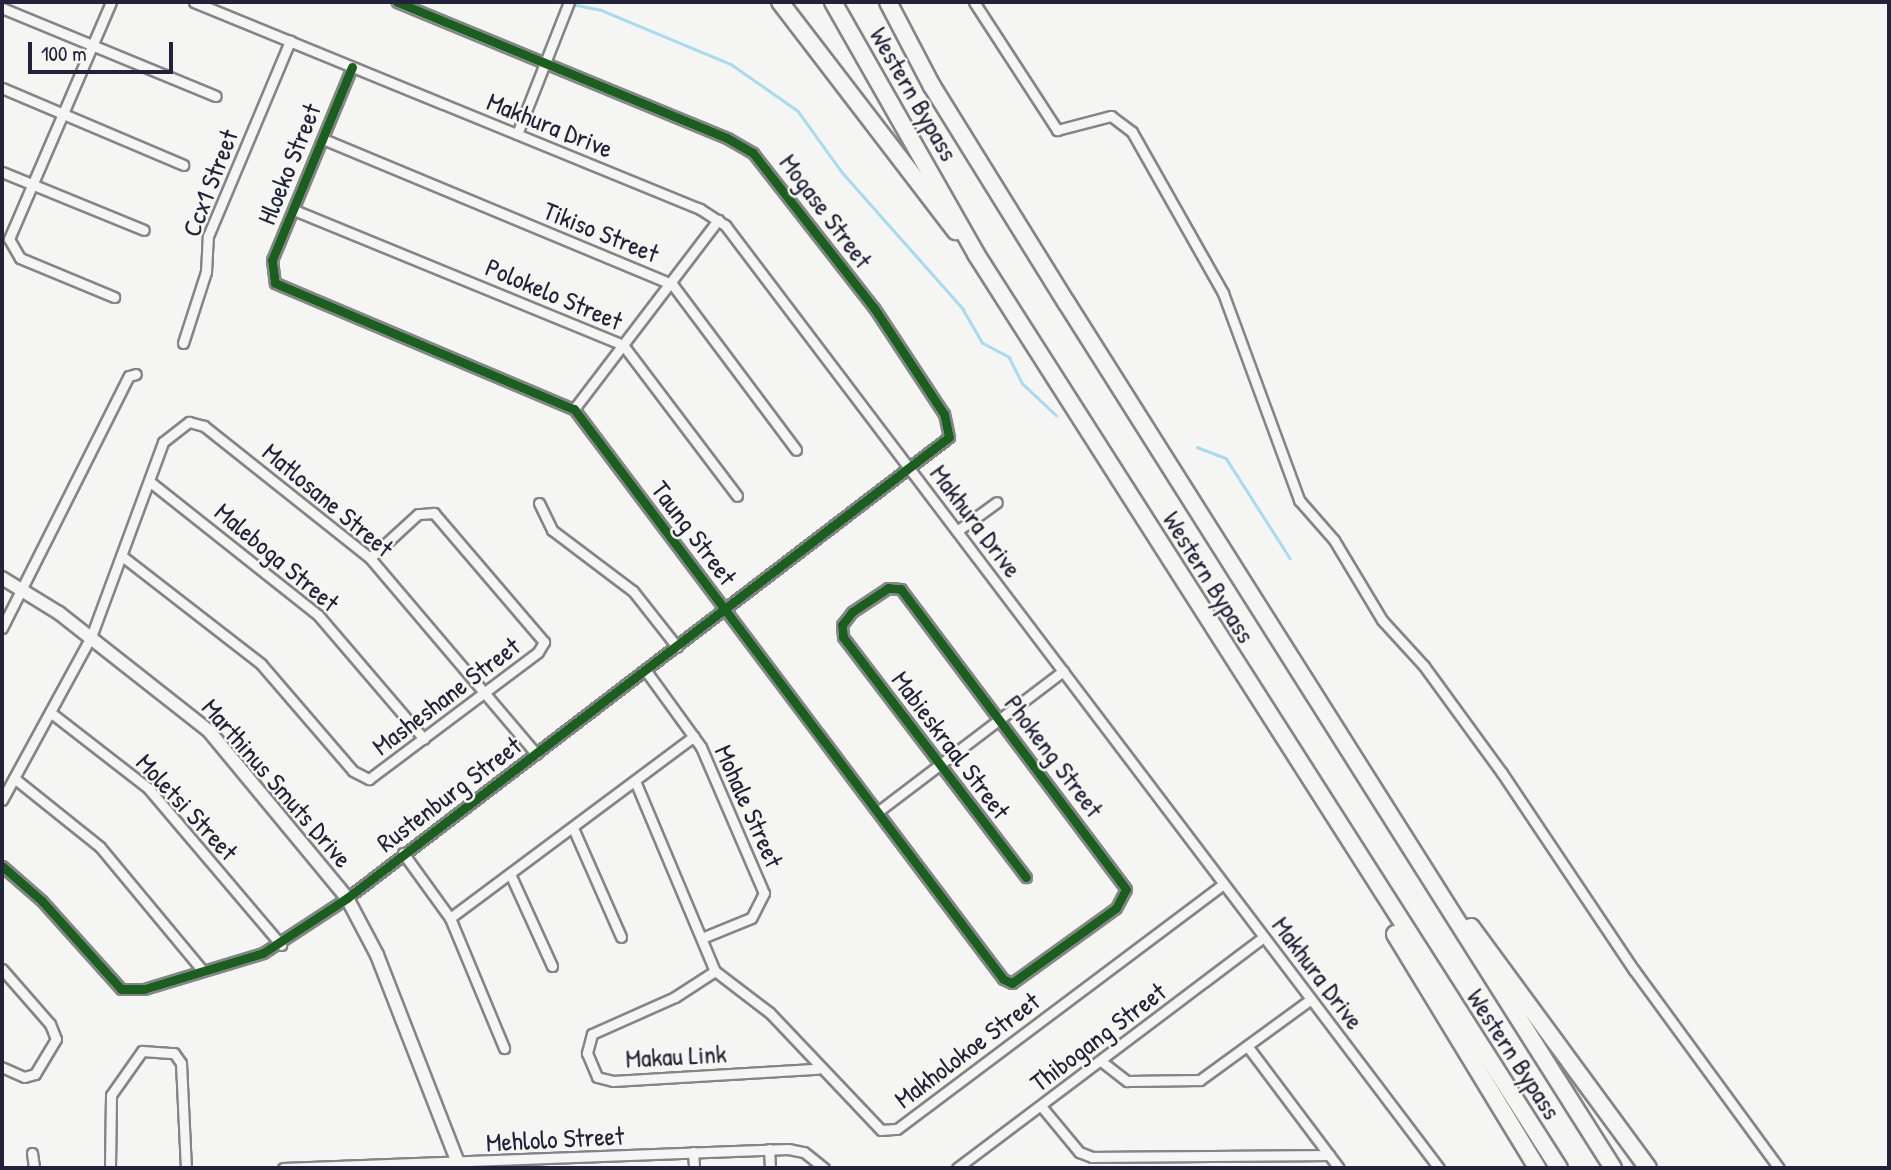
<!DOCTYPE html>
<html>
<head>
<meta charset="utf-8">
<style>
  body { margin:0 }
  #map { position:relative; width:1891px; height:1170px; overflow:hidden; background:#f5f5f3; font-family:"Patrick Hand",sans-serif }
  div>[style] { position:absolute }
  .stream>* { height:2.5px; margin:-1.25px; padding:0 1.25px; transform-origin:1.25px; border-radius:1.25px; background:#a9daed }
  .roads { filter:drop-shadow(2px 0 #858589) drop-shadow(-2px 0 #858589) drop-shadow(0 2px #858589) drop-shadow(0 -2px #858589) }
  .street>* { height:9px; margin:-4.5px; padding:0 4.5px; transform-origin:4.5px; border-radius:4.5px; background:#f5f5f3 }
  .secondary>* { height:12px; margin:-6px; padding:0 6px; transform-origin:6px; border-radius:6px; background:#f5f5f3 }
  .highway>* { height:16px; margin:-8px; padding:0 8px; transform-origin:8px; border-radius:8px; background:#f5f5f3 }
  .cycleway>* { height:9px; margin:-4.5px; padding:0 4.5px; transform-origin:4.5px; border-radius:4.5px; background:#1b5e20 }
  span { translate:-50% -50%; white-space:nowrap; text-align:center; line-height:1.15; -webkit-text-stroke:5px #f6f6f2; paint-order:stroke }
  .street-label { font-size:26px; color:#22223b }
  .frame { position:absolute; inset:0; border:4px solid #22223b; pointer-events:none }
  .scale { position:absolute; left:28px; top:42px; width:145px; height:32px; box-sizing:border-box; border:4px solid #22223b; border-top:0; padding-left:9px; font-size:21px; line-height:24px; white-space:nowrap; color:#22223b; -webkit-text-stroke:5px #f6f6f2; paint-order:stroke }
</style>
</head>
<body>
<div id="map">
  <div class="stream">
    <div style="left:571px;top:4px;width:31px;rotate:11deg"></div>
    <div style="left:601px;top:10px;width:141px;rotate:22.6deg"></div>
    <div style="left:731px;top:64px;width:82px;rotate:35deg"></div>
    <div style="left:798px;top:111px;width:75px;rotate:54.2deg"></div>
    <div style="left:842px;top:172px;width:183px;rotate:48.5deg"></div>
    <div style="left:963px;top:309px;width:39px;rotate:60deg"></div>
    <div style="left:983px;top:343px;width:30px;rotate:28deg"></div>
    <div style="left:1009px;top:357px;width:29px;rotate:63deg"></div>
    <div style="left:1022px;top:383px;width:47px;rotate:43.3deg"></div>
    <div style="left:1197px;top:447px;width:31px;rotate:21deg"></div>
    <div style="left:1226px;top:458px;width:119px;rotate:57.4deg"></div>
  </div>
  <div class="roads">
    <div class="street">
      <div style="left:111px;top:2px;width:258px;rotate:113.3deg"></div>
      <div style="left:9px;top:239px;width:22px;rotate:60deg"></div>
      <div style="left:20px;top:258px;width:102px;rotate:22.5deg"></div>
      <div style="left:194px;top:2px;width:547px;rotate:22.25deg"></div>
      <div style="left:700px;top:209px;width:30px;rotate:33deg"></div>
      <div style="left:725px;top:225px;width:1183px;rotate:52.87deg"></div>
      <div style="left:974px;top:2px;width:153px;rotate:57deg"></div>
      <div style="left:1057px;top:130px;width:56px;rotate:-14.5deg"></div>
      <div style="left:1111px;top:116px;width:26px;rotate:37deg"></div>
      <div style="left:1132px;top:132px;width:185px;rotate:60.5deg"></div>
      <div style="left:1223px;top:293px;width:221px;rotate:69.8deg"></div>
      <div style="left:1299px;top:500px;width:53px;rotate:48.8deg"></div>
      <div style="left:1334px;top:540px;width:93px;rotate:59deg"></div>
      <div style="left:1382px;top:620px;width:62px;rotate:47.6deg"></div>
      <div style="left:1424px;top:666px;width:132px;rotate:53.9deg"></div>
      <div style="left:1502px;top:773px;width:237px;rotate:56.2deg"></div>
      <div style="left:1634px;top:970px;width:245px;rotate:53.8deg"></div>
      <div style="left:2px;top:8px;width:231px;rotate:22.4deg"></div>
      <div style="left:352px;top:67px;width:209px;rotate:112.5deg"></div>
      <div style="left:272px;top:260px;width:23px;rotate:83deg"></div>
      <div style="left:275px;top:283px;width:324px;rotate:22.9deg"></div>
      <div style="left:574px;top:409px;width:713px;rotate:53.03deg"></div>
      <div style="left:1003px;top:979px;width:10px;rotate:24deg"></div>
      <div style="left:1012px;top:983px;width:128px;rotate:-35.8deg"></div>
      <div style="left:1116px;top:908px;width:21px;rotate:-62deg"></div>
      <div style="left:1126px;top:889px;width:375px;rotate:-126.9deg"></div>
      <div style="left:901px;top:589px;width:13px;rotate:-176deg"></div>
      <div style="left:888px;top:588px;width:43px;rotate:146.3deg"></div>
      <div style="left:852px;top:612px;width:16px;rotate:128deg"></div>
      <div style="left:842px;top:625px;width:12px;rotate:85deg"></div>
      <div style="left:843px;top:637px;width:302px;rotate:52.7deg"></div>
      <div style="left:2px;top:88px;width:197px;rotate:23deg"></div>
      <div style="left:517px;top:134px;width:142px;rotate:-68.5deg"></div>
      <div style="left:323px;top:139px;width:378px;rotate:22.6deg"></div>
      <div style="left:672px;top:284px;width:207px;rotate:53.2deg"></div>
      <div style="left:2px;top:172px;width:153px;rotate:22.2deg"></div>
      <div style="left:294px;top:210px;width:356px;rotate:22.3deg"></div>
      <div style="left:623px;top:345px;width:189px;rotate:52.9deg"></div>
      <div style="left:183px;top:343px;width:75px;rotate:-72.1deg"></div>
      <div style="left:206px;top:272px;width:36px;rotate:-87deg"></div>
      <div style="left:208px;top:236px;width:212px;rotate:-67.2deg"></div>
      <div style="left:574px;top:409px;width:238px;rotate:-52.7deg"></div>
      <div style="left:149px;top:481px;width:216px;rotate:38.4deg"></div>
      <div style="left:318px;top:615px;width:163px;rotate:49.5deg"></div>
      <div style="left:539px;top:503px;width:30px;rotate:64deg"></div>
      <div style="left:552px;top:530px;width:101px;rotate:37deg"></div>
      <div style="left:633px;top:591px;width:71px;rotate:51.8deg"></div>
      <div style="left:957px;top:531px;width:49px;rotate:-35.9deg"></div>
      <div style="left:122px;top:556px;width:176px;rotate:37.8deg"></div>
      <div style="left:261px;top:664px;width:141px;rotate:49.3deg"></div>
      <div style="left:353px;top:771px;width:18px;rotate:27deg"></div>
      <div style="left:369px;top:779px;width:211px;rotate:-36.9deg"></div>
      <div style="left:538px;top:652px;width:12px;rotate:-59deg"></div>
      <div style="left:544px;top:642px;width:170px;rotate:-130.5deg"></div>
      <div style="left:434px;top:513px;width:16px;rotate:176deg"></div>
      <div style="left:418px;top:514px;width:65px;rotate:137.5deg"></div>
      <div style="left:2px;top:628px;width:282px;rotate:-63.3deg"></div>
      <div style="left:129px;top:376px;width:7px;rotate:-16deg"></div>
      <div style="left:646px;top:671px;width:94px;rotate:54.1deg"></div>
      <div style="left:701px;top:747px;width:159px;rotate:66.7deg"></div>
      <div style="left:764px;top:893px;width:28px;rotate:117deg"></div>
      <div style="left:751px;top:918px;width:53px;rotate:157.8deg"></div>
      <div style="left:50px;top:712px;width:124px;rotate:37.8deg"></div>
      <div style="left:148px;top:788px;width:206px;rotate:49.7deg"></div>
      <div style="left:14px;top:778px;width:110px;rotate:38.7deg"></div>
      <div style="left:100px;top:847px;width:161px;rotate:50.3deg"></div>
      <div style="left:635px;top:781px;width:206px;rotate:67.2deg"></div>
      <div style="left:715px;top:971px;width:69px;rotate:37.4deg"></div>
      <div style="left:770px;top:1013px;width:161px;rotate:46.5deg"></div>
      <div style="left:881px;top:1130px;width:16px;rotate:-4deg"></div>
      <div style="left:897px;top:1129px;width:408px;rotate:-36.9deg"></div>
      <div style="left:2px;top:800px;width:186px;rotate:-61.4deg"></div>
      <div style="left:91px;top:637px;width:208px;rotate:-69.7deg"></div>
      <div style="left:163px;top:442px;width:33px;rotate:-38deg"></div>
      <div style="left:189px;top:422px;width:16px;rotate:15deg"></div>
      <div style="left:204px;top:426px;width:212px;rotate:38.5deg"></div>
      <div style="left:370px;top:558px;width:257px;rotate:49.7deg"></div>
      <div style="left:880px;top:810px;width:230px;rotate:-37.2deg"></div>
      <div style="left:573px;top:828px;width:119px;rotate:66.2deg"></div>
      <div style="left:403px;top:853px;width:80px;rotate:54.1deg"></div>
      <div style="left:450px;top:918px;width:141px;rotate:67.4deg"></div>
      <div style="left:2px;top:866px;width:53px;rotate:41.2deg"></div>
      <div style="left:42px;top:901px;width:118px;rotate:48.1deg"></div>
      <div style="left:121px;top:989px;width:23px"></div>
      <div style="left:144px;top:989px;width:124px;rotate:-16.8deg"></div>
      <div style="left:263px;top:953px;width:100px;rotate:-33.2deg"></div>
      <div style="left:347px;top:898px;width:758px;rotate:-37.44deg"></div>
      <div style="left:949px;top:437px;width:24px;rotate:-102deg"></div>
      <div style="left:944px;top:414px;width:127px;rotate:-123.4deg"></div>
      <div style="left:874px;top:308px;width:197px;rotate:-128deg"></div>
      <div style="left:753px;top:153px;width:30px;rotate:-150deg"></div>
      <div style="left:727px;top:138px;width:357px;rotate:-157.6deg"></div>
      <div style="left:511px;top:876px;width:99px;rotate:65.5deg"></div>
      <div style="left:450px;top:918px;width:304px;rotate:-36.7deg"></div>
      <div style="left:2px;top:969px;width:73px;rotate:48.9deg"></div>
      <div style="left:50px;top:1024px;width:16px;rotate:68deg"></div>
      <div style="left:56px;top:1039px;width:41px;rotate:121deg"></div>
      <div style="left:35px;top:1074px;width:11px;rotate:165deg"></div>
      <div style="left:24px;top:1077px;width:24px;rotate:-156deg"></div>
      <div style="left:715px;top:971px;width:48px;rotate:147deg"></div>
      <div style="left:675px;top:997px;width:91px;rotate:156deg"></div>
      <div style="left:592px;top:1034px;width:20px;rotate:105deg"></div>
      <div style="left:587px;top:1053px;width:26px;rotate:67deg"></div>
      <div style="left:597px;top:1077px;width:16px;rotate:14deg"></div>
      <div style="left:613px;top:1081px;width:205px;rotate:-3.4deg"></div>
      <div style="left:1248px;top:1047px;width:151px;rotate:53.1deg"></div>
      <div style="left:1101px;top:1061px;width:33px;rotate:38deg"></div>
      <div style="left:1127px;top:1081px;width:73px;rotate:-0.8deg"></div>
      <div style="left:1200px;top:1080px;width:137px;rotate:-36.1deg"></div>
      <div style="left:1041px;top:1106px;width:60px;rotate:50.4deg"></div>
      <div style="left:1079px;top:1152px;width:14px;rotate:21deg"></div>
      <div style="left:1092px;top:1157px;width:237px;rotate:-0.5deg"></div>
      <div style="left:769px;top:1149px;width:19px;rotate:87deg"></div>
      <div style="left:693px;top:1152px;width:16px;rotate:86deg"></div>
      <div style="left:32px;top:1153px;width:15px;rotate:82deg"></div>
      <div style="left:110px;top:1168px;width:73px;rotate:-89.2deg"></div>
      <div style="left:111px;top:1095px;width:54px;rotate:-54.8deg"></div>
      <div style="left:142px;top:1051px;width:32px;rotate:4deg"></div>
      <div style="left:174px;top:1053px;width:12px;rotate:55deg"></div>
      <div style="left:181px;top:1063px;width:105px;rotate:87.3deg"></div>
      <div style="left:283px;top:1168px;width:505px;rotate:-2.15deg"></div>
      <div style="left:788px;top:1149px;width:16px;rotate:11deg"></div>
      <div style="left:804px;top:1152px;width:26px;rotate:39deg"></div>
      <div style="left:957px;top:1168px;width:384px;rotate:-37deg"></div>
    </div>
    <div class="secondary">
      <div style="left:2px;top:578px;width:67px;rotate:31.6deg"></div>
      <div style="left:59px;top:613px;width:191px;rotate:38.2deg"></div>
      <div style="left:209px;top:731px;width:217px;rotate:50.4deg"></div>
      <div style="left:347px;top:898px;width:64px;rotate:62.2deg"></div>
      <div style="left:377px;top:955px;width:229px;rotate:68.7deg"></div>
    </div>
    <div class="highway">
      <div style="left:780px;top:2px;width:289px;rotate:52.5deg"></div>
      <div style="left:833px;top:2px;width:290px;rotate:60.4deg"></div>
      <div style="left:976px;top:254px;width:1084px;rotate:57.47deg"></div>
      <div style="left:888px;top:2px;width:95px;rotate:62.4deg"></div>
      <div style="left:932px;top:86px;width:254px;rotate:58.2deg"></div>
      <div style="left:1066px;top:302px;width:1024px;rotate:57.72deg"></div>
      <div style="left:1471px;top:927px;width:299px;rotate:53.7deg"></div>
      <div style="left:1395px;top:934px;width:274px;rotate:58.7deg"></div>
    </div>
  </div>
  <div class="cycleway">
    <div style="left:352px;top:67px;width:209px;rotate:112.5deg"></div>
    <div style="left:272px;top:260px;width:23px;rotate:83deg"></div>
    <div style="left:275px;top:283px;width:324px;rotate:22.9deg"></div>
    <div style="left:574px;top:409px;width:713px;rotate:53.03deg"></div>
    <div style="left:1003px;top:979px;width:10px;rotate:24deg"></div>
    <div style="left:1012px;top:983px;width:128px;rotate:-35.8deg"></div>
    <div style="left:1116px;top:908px;width:21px;rotate:-62deg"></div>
    <div style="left:1126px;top:889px;width:375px;rotate:-126.9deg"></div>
    <div style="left:901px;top:589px;width:13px;rotate:-176deg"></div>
    <div style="left:888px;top:588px;width:43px;rotate:146.3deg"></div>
    <div style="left:852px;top:612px;width:16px;rotate:128deg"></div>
    <div style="left:842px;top:625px;width:12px;rotate:85deg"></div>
    <div style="left:843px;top:637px;width:302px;rotate:52.7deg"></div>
    <div style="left:2px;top:866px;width:53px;rotate:41.2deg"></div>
    <div style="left:42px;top:901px;width:118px;rotate:48.1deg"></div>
    <div style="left:121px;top:989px;width:23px"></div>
    <div style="left:144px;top:989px;width:124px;rotate:-16.8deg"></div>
    <div style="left:263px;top:953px;width:100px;rotate:-33.2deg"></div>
    <div style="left:347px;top:898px;width:758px;rotate:-37.44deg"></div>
    <div style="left:949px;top:437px;width:24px;rotate:-102deg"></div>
    <div style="left:944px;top:414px;width:127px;rotate:-123.4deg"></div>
    <div style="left:874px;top:308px;width:197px;rotate:-128deg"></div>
    <div style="left:753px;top:153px;width:30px;rotate:-150deg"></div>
    <div style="left:727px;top:138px;width:357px;rotate:-157.6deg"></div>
  </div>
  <div class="street-label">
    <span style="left:914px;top:94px;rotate:60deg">Western Bypass</span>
    <span style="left:550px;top:125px;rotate:22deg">Makhura Drive</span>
    <span style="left:289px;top:164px;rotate:-68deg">Hloeko Street</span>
    <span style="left:210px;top:183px;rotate:-69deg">Ccx1 Street</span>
    <span style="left:826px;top:211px;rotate:53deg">Mogase Street</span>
    <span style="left:601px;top:232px;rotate:22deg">Tikiso Street</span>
    <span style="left:554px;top:294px;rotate:23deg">Polokelo Street</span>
    <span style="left:328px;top:500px;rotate:40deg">Matlosane Street</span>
    <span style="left:976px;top:521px;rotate:53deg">Makhura Drive</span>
    <span style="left:694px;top:533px;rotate:53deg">Taung Street</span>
    <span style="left:277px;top:557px;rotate:40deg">Maleboga Street</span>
    <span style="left:1209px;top:577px;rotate:58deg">Western Bypass</span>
    <span style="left:446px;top:696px;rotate:-37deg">Masheshane Street</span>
    <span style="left:951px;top:745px;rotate:53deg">Mabieskraal Street</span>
    <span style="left:1054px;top:756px;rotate:53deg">Phokeng Street</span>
    <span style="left:277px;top:783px;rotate:49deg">Marthinus Smuts Drive</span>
    <span style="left:449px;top:794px;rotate:-37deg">Rustenburg Street</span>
    <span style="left:749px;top:806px;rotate:66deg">Mohale Street</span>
    <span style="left:187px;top:807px;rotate:47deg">Moletsi Street</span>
    <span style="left:1318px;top:973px;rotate:53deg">Makhura Drive</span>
    <span style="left:1098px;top:1037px;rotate:-37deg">Thibogang Street</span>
    <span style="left:967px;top:1050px;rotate:-37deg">Makholokoe Street</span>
    <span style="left:1514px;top:1054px;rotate:57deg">Western Bypass</span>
    <span style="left:676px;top:1056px;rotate:-3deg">Makau Link</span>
    <span style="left:555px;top:1139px;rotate:-3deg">Mehlolo Street</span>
  </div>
  <div class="frame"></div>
  <div class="scale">100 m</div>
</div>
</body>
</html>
